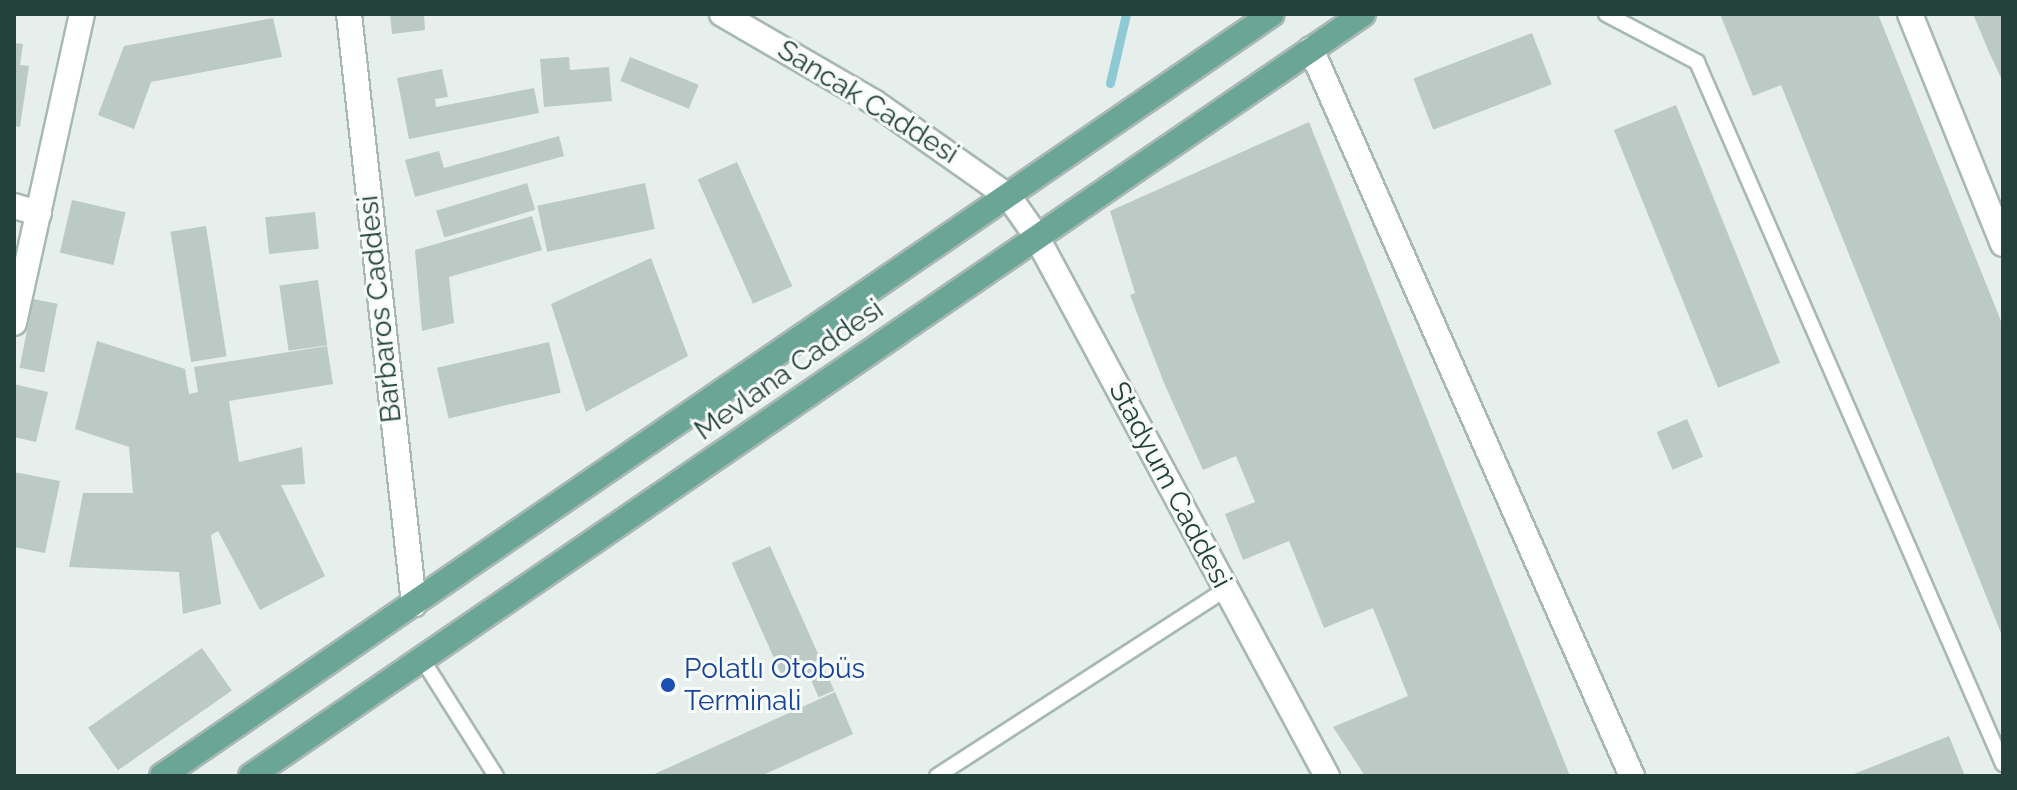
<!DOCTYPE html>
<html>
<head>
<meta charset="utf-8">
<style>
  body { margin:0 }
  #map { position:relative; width:2017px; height:790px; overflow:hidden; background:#e6efeb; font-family:Raleway,sans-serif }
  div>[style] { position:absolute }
  .stream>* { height:9px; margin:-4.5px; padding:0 4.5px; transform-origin:4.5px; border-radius:4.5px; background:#8ec9d4 }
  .building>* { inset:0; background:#bbcac4; transform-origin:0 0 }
  .roads { filter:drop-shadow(2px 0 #a8b8b2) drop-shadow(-2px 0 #a8b8b2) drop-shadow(0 2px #a8b8b2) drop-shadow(0 -2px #a8b8b2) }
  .service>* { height:14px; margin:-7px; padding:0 7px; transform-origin:7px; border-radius:7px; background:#fff }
  .minor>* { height:24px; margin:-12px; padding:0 12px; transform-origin:12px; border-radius:12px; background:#fff }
  .tertiary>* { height:24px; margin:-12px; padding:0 12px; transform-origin:12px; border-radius:12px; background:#fff }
  .primary>* { height:24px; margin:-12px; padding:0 12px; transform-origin:12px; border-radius:12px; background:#6aa596 }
  .dots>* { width:22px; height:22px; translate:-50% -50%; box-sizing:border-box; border:4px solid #f7fbf9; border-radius:50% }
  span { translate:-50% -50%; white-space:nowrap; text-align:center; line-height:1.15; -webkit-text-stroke:6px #f7fbf9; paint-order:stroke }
  .street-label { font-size:28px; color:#24423a }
  .transit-label { font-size:28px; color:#164399 }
  .left { translate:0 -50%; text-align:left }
  .frame { position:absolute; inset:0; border:16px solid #24423a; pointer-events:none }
</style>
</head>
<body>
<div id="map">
  <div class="stream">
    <div style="left:1110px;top:83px;width:71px;rotate:-76.9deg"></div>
  </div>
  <div class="building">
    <div style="clip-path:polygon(390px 14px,424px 14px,425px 30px,392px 34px)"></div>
    <div style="clip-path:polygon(1720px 14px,1878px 14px,2003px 326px,2003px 638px,1781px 85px,1753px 96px)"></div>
    <div style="clip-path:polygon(1973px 14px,2003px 14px,2003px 82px,1989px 52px)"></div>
    <div style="clip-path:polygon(273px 18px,282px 57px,151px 82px,134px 129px,98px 115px,124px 46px)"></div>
    <div style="left:1532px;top:33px;width:55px;height:127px;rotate:69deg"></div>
    <div style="clip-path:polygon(14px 43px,23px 44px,20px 65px,29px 66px,20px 127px,14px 126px)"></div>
    <div style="clip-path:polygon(569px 57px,570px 70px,609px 67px,612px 101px,544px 107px,540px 59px)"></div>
    <div style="left:630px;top:57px;width:74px;height:26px;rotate:22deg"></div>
    <div style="clip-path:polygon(442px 69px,448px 97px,435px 99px,436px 107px,534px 88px,539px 113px,409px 139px,397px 78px)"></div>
    <div style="left:1676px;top:105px;width:278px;height:67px;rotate:68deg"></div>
    <div style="clip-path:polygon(1309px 122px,1396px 341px,1570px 776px,1365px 776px,1333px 727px,1408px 696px,1373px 608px,1324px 628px,1289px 541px,1243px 560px,1225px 514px,1255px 502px,1236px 456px,1203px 470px,1164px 383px,1130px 295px,1135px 293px,1110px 211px)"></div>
    <div style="clip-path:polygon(559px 136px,564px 156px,415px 197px,405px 160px,439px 151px,444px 168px)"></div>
    <div style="left:737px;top:162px;width:136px;height:43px;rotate:66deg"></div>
    <div style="left:527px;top:183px;width:28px;height:95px;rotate:73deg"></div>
    <div style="left:645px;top:183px;width:47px;height:110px;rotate:78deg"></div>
    <div style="left:72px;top:200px;width:55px;height:54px;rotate:13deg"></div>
    <div style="left:315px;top:212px;width:37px;height:50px;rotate:84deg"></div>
    <div style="clip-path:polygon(532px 216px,542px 250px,449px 277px,454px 323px,422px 331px,415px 250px)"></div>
    <div style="left:206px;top:226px;width:132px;height:36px;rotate:81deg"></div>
    <div style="clip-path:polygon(651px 258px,688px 356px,586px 412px,551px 304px)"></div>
    <div style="left:318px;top:280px;width:66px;height:39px;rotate:82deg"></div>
    <div style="left:33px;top:299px;width:25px;height:70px;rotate:11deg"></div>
    <div style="clip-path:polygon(97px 341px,185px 369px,189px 394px,198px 392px,194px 367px,327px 346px,333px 384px,229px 401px,239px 462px,302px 447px,305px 484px,281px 485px,325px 576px,260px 610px,218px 531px,211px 535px,221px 604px,183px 614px,179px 572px,69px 567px,83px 493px,133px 493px,129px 447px,75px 429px)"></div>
    <div style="left:549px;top:342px;width:52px;height:115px;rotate:77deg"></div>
    <div style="clip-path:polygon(14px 384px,48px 392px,36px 442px,14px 437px)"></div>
    <div style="left:1687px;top:419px;width:41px;height:33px;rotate:67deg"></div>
    <div style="clip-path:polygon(14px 472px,60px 481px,45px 553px,14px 547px)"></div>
    <div style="left:770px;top:546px;width:124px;height:42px;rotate:66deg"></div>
    <div style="left:202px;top:648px;width:52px;height:139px;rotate:55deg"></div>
    <div style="left:822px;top:663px;width:30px;height:17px;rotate:66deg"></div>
    <div style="clip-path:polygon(835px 692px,853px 734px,761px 776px,650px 776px)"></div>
    <div style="clip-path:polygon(1949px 736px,1965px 776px,1849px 776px)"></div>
  </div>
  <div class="roads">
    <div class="service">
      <div style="left:1606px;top:14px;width:103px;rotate:27.8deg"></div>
      <div style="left:1697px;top:62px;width:766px;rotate:66.45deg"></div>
      <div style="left:422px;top:659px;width:138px;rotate:57.7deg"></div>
      <div style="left:937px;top:776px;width:344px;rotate:-32.9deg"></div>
    </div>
    <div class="minor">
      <div style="left:1311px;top:49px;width:795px;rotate:66.18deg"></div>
      <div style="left:14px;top:206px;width:26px;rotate:16deg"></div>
      <div style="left:14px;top:323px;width:316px;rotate:-77.6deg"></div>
    </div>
    <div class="tertiary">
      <div style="left:349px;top:14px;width:594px;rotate:83.71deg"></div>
      <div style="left:722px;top:14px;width:176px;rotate:30.1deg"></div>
      <div style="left:874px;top:102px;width:165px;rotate:35.1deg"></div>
      <div style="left:1009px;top:197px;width:45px;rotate:54.9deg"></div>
      <div style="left:1035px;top:234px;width:616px;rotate:61.69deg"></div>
      <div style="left:1910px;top:14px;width:248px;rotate:68deg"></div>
    </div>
    <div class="primary">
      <div style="left:162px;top:776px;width:1346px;rotate:-34.47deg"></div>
      <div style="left:251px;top:776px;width:1348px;rotate:-34.42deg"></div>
    </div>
  </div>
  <div class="dots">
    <div style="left:668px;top:685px;background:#1a4fb4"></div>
  </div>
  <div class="street-label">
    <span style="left:868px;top:102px;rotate:32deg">Sancak Caddesi</span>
    <span style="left:380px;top:309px;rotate:-96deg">Barbaros Caddesi</span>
    <span style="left:789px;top:370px;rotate:-35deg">Mevlana Caddesi</span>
    <span style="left:1170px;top:485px;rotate:62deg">Stadyum Caddesi</span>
  </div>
  <div class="transit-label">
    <span class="left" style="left:684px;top:685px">Polatlı Otobüs<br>Terminali</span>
  </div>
  <div class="frame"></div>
</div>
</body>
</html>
